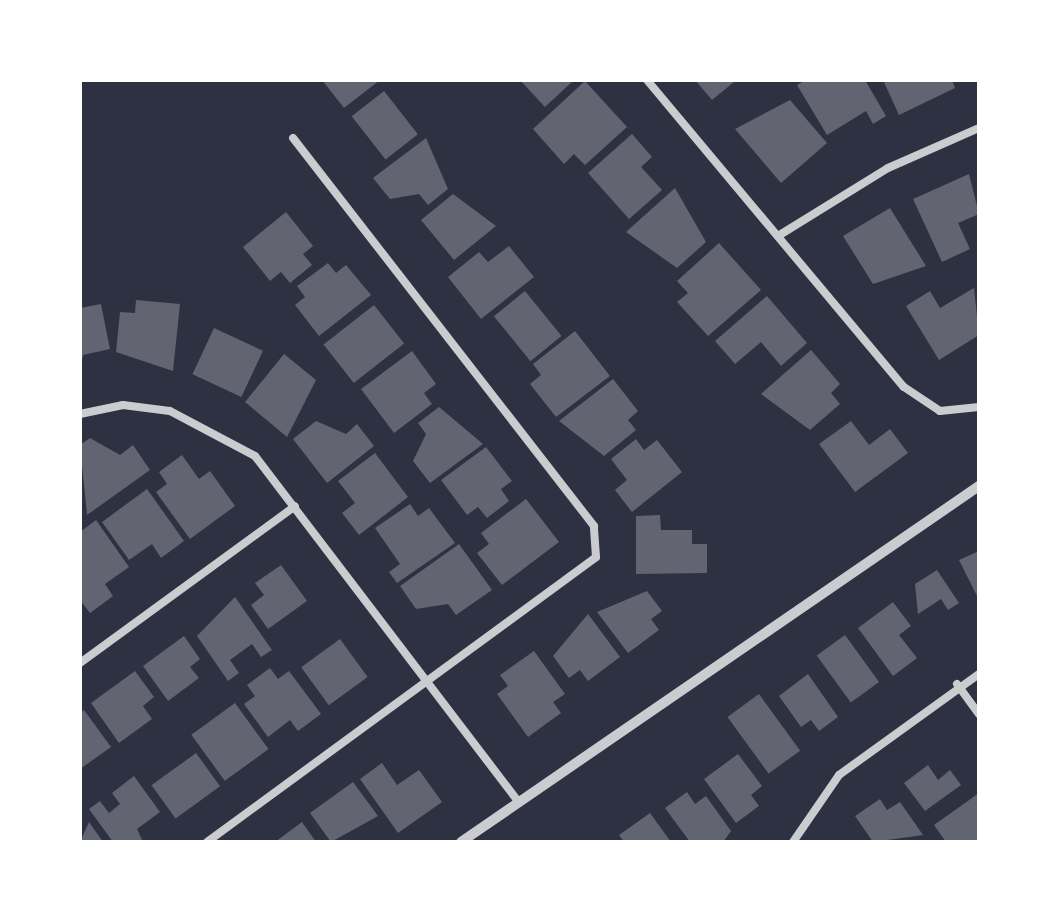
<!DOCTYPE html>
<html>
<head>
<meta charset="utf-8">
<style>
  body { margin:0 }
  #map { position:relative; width:1059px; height:922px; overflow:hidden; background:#2d3142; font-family:"Fira Sans",sans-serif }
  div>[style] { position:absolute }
  .building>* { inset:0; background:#626471; transform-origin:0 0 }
  .minor>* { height:8px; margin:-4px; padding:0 4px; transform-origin:4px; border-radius:4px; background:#caccd0 }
  .tertiary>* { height:10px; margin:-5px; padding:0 5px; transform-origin:5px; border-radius:5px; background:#caccd0 }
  span { translate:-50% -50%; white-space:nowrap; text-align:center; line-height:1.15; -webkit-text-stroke:9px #fff; paint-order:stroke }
  .frame { position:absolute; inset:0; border:82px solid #fff; pointer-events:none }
</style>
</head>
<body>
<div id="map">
  <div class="building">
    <div style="clip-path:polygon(322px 80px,380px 80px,344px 108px)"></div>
    <div style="clip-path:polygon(520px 80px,574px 80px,545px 107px)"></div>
    <div style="clip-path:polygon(695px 80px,732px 80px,734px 82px,712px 100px)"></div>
    <div style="clip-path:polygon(806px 80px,865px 80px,886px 116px,873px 124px,866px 111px,827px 135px,797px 85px)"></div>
    <div style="clip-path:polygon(883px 80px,952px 80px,955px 88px,899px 115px)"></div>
    <div style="clip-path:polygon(585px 81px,627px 127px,585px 165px,574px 154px,564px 164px,533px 129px)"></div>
    <div style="left:384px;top:91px;width:55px;height:41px;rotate:52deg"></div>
    <div style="clip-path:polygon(790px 100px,827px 143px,781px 183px,735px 129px)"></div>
    <div style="clip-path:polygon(632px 134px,652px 157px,641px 167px,662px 190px,629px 219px,588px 173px)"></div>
    <div style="clip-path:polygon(426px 138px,448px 189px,428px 205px,419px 194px,390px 199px,373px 178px)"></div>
    <div style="clip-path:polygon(969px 174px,979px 214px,958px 223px,970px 249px,942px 262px,913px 199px)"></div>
    <div style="clip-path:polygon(675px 188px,706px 242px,677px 268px,626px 232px)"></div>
    <div style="clip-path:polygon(453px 194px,496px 226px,454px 260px,421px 220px)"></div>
    <div style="clip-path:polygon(890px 208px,926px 266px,873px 284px,843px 236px)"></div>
    <div style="clip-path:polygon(286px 212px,313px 246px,303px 254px,312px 265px,290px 283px,281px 272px,270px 281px,243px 247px)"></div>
    <div style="clip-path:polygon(719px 243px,761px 290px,708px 336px,677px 302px,688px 293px,677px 281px)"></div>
    <div style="clip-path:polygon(509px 246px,534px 277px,481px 319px,448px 277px,479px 252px,488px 262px)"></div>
    <div style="clip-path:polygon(328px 263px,336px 273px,346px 265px,371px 295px,319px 336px,295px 305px,305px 297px,297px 286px)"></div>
    <div style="clip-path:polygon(974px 288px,979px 335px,939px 360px,906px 306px,930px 291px,940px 308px)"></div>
    <div style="left:525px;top:291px;width:58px;height:40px;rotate:51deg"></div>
    <div style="clip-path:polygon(767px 296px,807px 343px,781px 366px,761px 342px,735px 364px,715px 341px)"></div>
    <div style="clip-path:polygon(136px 300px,180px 304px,173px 371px,116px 352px,120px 312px,135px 313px)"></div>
    <div style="clip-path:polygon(101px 304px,110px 349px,83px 355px,80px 371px,80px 308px)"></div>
    <div style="left:374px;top:305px;width:49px;height:64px;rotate:52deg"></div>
    <div style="left:214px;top:328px;width:54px;height:51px;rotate:25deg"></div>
    <div style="clip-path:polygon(575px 331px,610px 376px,556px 417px,530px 384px,541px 375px,533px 364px)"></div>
    <div style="clip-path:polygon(811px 350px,840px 384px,831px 393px,840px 404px,810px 430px,761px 394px)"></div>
    <div style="clip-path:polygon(412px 351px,436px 384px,424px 393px,432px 404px,394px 433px,361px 389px)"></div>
    <div style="clip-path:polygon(284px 354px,316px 380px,287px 437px,245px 402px)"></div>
    <div style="clip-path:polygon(613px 379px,638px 411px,628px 420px,636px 430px,604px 456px,559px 421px)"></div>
    <div style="clip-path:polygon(439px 407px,483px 444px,430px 483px,413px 461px,426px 434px,418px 423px)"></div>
    <div style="clip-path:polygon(316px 421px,346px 434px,357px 424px,374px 446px,327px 483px,293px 439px)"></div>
    <div style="clip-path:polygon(851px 421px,869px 445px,890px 429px,908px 453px,855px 492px,819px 444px)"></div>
    <div style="clip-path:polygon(90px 438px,120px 455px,133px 445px,150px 470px,87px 515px,80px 445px)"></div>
    <div style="clip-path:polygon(636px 439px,644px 450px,657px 440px,682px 472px,632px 512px,615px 490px,627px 480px,611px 459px)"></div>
    <div style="clip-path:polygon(486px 447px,512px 481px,501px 489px,509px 501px,487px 518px,478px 507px,467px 515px,441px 480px)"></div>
    <div style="clip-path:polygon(375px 453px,408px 497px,359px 535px,342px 513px,355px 503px,338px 481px)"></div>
    <div style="clip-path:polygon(182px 455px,199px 479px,210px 471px,235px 506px,190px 539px,156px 492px,167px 484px,159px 472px)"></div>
    <div style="clip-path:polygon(147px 489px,184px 541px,161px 558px,152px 544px,129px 560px,102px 522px)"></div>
    <div style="clip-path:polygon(526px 499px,559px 542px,502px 585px,477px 553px,489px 544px,481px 533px)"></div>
    <div style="clip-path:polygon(410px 504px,418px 516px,429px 508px,455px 543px,397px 583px,389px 572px,400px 564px,375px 528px)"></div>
    <div style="clip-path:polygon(660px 515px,661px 530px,692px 530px,692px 544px,707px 544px,707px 573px,636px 574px,636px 516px)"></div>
    <div style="clip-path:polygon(96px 520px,129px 567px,105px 584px,113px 596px,90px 613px,80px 600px,80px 532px)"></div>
    <div style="clip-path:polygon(459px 544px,492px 590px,456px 615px,448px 604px,416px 609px,400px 586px)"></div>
    <div style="clip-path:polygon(979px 551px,979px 600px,959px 560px)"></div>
    <div style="clip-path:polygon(281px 565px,307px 601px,268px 629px,251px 605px,264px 595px,255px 583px)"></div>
    <div style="clip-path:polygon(937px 570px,959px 603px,948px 610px,941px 599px,918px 614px,915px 584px)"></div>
    <div style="clip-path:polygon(647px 591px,662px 611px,651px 619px,659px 630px,628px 653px,597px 612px)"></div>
    <div style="clip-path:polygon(235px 597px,272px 650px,261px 657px,252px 644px,230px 660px,239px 673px,228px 681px,197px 636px)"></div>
    <div style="clip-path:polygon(893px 602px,911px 626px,899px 635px,917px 658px,893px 676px,858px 628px)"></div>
    <div style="clip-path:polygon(588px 614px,620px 657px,588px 681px,580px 670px,569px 678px,553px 656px)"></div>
    <div style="left:845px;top:635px;width:58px;height:35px;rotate:54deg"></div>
    <div style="clip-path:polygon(184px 636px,200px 659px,190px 667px,199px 678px,168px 701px,143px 666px)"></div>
    <div style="left:340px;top:639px;width:47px;height:48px;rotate:54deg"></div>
    <div style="clip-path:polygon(534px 651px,565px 694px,553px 702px,561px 713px,528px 737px,497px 694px,508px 686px,500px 675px)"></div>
    <div style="clip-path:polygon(270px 668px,278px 679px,289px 671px,321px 714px,298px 731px,290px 720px,268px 737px,244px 704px,255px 696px,247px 685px)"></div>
    <div style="clip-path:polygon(135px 671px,154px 697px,143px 706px,152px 719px,119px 743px,91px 703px)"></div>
    <div style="clip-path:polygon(808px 674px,838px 717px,819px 731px,811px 720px,801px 727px,779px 696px)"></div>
    <div style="left:759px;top:694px;width:70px;height:39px;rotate:54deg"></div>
    <div style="left:235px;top:703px;width:57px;height:54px;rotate:54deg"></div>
    <div style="clip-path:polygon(84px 710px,111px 747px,80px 769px,80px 713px)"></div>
    <div style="left:196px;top:753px;width:41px;height:55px;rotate:54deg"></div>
    <div style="clip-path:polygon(738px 754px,762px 786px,751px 795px,759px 806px,736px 823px,704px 779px)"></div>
    <div style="clip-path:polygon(382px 763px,397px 785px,419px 770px,442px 802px,398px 833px,360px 779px)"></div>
    <div style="clip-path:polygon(928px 765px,938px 780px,950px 770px,961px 785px,925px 811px,904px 783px)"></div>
    <div style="clip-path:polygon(134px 776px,160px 812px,137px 829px,143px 842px,113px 842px,89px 809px,100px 801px,109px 813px,120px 804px,112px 793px)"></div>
    <div style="clip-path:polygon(353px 782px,378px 816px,331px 842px,310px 813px)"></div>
    <div style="clip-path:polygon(687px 792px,695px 804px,706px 796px,731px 831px,723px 842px,690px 842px,665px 808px)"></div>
    <div style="clip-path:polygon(979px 793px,979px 842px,946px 842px,934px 825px)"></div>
    <div style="clip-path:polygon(880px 799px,887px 810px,900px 802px,923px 835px,873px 842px,855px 816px)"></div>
    <div style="clip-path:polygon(650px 813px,671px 842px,624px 842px,619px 835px)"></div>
    <div style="clip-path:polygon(89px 822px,103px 842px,80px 842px)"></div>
    <div style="clip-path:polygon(302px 822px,316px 842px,275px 842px)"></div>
  </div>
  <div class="minor">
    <div style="left:647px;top:80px;width:400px;rotate:50.1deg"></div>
    <div style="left:904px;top:387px;width:43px;rotate:33.7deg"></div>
    <div style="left:940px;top:411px;width:39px;rotate:-6deg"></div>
    <div style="left:778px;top:236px;width:129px;rotate:-31.7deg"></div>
    <div style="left:888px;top:168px;width:99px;rotate:-23.7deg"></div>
    <div style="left:80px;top:414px;width:44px;rotate:-11.8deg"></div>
    <div style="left:123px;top:405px;width:47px;rotate:7.3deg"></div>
    <div style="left:170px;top:411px;width:96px;rotate:27.9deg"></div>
    <div style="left:255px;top:456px;width:432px;rotate:52.7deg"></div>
    <div style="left:80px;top:663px;width:266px;rotate:-36.1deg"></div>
    <div style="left:957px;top:684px;width:37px;rotate:54deg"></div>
    <div style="left:207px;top:842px;width:482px;rotate:-36.2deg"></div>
    <div style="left:596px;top:557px;width:31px;rotate:-94deg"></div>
    <div style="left:594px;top:526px;width:491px;rotate:-127.8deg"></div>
    <div style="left:793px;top:842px;width:81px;rotate:-55.5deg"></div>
    <div style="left:839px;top:775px;width:173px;rotate:-35.8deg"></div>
  </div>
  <div class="tertiary">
    <div style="left:461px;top:842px;width:629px;rotate:-34.5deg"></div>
  </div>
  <div class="frame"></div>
</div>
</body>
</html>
